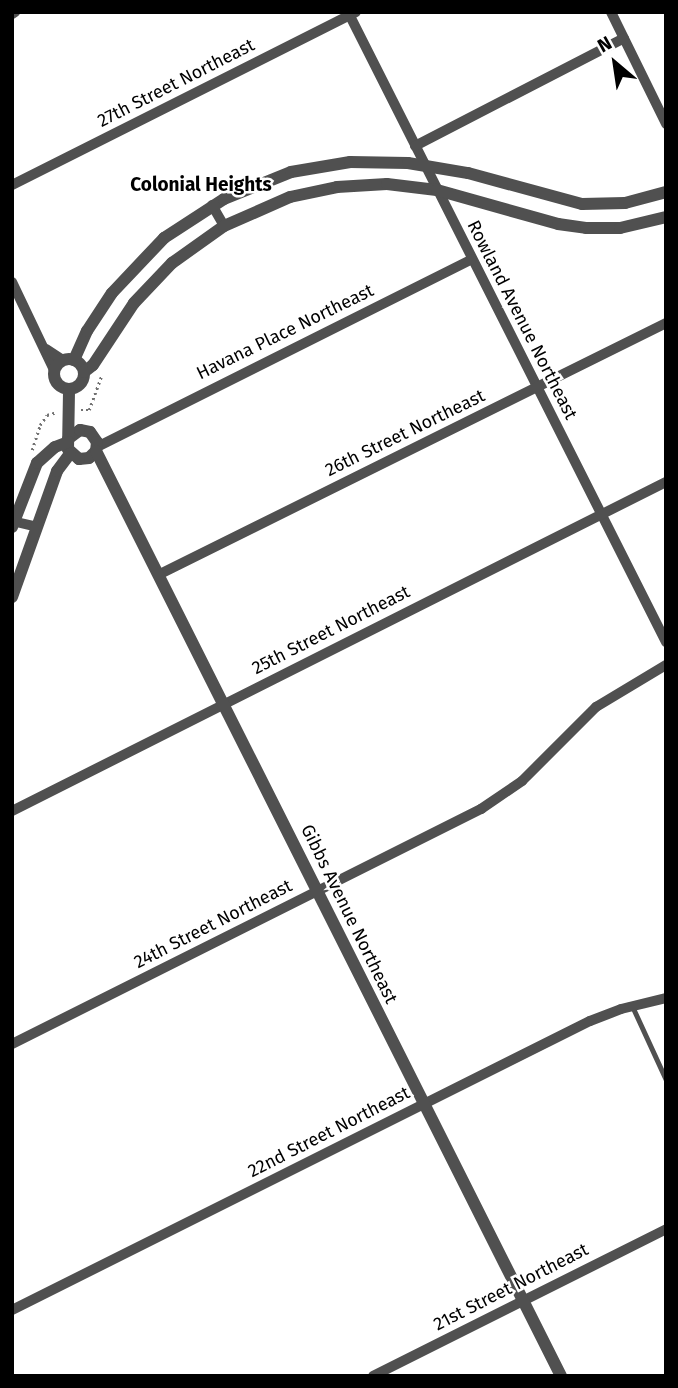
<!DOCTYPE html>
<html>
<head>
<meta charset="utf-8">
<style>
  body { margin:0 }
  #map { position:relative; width:678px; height:1388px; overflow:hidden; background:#fff; font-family:"Fira Sans",sans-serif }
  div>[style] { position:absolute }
  .path>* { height:2.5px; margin-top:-1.25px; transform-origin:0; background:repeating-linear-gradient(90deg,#727272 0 2px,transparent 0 5.5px) }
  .service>* { height:5px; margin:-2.5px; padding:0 2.5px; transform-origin:2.5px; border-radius:2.5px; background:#505050 }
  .minor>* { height:10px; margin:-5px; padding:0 5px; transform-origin:5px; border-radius:5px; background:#505050 }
  .tertiary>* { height:12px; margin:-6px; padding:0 6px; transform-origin:6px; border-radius:6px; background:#505050 }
  .tertiary>.ring { margin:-6px; padding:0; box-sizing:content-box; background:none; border:12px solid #505050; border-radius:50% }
  span { translate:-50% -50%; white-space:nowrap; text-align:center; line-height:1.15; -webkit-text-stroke:5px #fff; paint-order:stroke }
  .street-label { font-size:18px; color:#000 }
  .neighbourhood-label { font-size:19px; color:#000; font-weight:700 }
  .frame { position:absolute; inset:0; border:14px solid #000; pointer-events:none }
  .north { position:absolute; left:580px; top:28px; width:70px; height:70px; -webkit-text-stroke:5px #fff; paint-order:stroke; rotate:331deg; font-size:19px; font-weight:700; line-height:28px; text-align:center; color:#000 }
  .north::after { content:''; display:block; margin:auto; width:24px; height:32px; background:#000; clip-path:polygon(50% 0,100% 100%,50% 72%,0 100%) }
</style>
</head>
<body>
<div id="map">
  <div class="path">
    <div style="left:81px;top:410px;width:8px"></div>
    <div style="left:89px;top:410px;width:38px;rotate:-70deg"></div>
    <div style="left:32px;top:450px;width:26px;rotate:-72deg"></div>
    <div style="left:40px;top:425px;width:12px;rotate:-55deg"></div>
    <div style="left:47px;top:415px;width:10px;rotate:-17deg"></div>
  </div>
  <div class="service">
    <div style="left:632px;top:1006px;width:81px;rotate:65.3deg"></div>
  </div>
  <div class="minor">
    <div style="left:348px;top:12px;width:706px;rotate:63.22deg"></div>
    <div style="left:611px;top:12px;width:125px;rotate:63.8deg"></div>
    <div style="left:12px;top:14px;width:4px;rotate:-34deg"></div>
    <div style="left:415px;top:146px;width:235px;rotate:-27.3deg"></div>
    <div style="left:12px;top:185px;width:385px;rotate:-26.7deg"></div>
    <div style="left:212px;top:205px;width:24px;rotate:60deg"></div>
    <div style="left:12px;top:282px;width:98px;rotate:64.5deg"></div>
    <div style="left:46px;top:349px;width:20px;rotate:33deg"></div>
    <div style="left:97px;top:447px;width:419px;rotate:-26.6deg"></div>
    <div style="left:12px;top:521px;width:26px;rotate:13deg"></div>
    <div style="left:160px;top:574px;width:565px;rotate:-26.38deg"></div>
    <div style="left:12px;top:811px;width:732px;rotate:-26.71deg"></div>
    <div style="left:12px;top:1044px;width:525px;rotate:-26.61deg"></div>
    <div style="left:481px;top:809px;width:50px;rotate:-34.3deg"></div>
    <div style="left:522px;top:781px;width:105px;rotate:-45deg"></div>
    <div style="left:596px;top:707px;width:82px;rotate:-31deg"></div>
    <div style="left:12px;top:1310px;width:646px;rotate:-26.57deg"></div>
    <div style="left:590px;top:1021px;width:33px;rotate:-21deg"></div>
    <div style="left:621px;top:1009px;width:46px;rotate:-13.7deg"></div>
    <div style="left:373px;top:1376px;width:328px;rotate:-26.6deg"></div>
  </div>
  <div class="tertiary">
    <div class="ring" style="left:54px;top:359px;width:18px;height:18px"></div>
    <div style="left:74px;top:360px;width:32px;rotate:-66deg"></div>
    <div style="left:87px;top:331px;width:45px;rotate:-56.7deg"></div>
    <div style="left:112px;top:293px;width:76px;rotate:-46.6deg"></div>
    <div style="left:164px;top:238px;width:72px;rotate:-33deg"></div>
    <div style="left:224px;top:199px;width:72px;rotate:-21.9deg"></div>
    <div style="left:291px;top:172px;width:60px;rotate:-9.6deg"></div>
    <div style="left:350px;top:162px;width:58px;rotate:1deg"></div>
    <div style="left:408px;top:163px;width:61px;rotate:9.5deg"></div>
    <div style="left:468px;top:173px;width:118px;rotate:15.2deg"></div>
    <div style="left:582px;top:204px;width:43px;rotate:-1.3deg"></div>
    <div style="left:625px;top:203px;width:42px;rotate:-15deg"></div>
    <div style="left:84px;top:372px;width:11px;rotate:-38deg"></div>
    <div style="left:93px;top:365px;width:74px;rotate:-56.5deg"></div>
    <div style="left:134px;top:303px;width:55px;rotate:-46.5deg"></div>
    <div style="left:172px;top:263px;width:64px;rotate:-35.4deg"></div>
    <div style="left:224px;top:226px;width:72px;rotate:-23.7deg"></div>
    <div style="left:290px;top:197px;width:48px;rotate:-12deg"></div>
    <div style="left:337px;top:187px;width:50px;rotate:-3.4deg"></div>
    <div style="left:387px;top:184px;width:50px;rotate:6.8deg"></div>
    <div style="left:437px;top:190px;width:126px;rotate:15.7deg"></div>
    <div style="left:558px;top:224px;width:28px;rotate:8deg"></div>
    <div style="left:586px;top:228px;width:34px"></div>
    <div style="left:620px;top:228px;width:47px;rotate:-13.4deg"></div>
    <div style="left:68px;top:439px;width:15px;rotate:-37deg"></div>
    <div style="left:80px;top:430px;width:10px;rotate:11deg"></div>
    <div style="left:90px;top:432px;width:12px;rotate:55deg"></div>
    <div style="left:97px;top:442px;width:9px;rotate:96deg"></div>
    <div style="left:96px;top:451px;width:10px;rotate:135deg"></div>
    <div style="left:89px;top:458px;width:10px;rotate:174deg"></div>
    <div style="left:79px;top:459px;width:15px;rotate:-138deg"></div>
    <div style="left:68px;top:449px;width:60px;rotate:-89deg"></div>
    <div style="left:96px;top:451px;width:1035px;rotate:63.31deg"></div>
    <div style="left:12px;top:527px;width:69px;rotate:-68.7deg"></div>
    <div style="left:37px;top:463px;width:24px;rotate:-42deg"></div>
    <div style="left:55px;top:447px;width:14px;rotate:-21deg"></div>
    <div style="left:12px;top:597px;width:134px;rotate:-70.3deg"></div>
    <div style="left:57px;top:471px;width:21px;rotate:-53deg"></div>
  </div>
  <div class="street-label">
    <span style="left:176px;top:83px;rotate:-27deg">27th Street Northeast</span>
    <span style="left:522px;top:320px;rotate:63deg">Rowland Avenue Northeast</span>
    <span style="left:285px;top:332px;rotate:-26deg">Havana Place Northeast</span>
    <span style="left:405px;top:433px;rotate:-26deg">26th Street Northeast</span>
    <span style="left:331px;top:630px;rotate:-27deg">25th Street Northeast</span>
    <span style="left:349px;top:914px;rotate:64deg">Gibbs Avenue Northeast</span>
    <span style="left:213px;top:924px;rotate:-27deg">24th Street Northeast</span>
    <span style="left:329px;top:1132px;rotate:-27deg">22nd Street Northeast</span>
    <span style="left:511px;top:1287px;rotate:-27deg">21st Street Northeast</span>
  </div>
  <div class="neighbourhood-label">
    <span style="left:201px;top:185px">Colonial Heights</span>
  </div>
  <div class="frame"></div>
  <div class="north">N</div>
</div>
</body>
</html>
